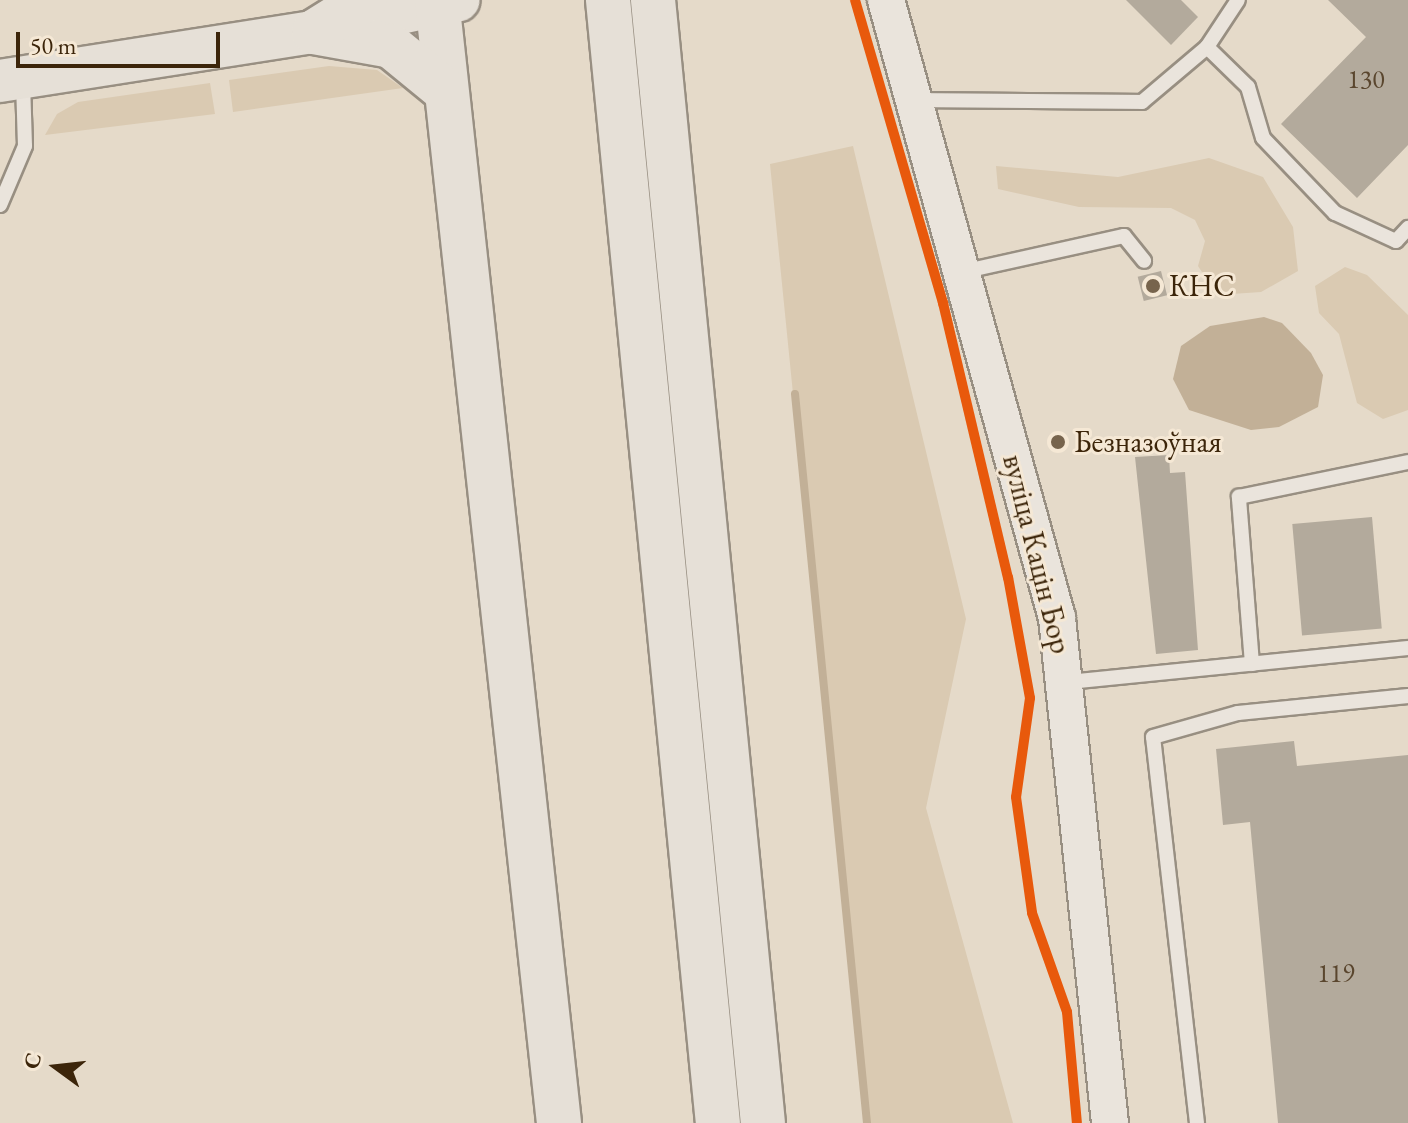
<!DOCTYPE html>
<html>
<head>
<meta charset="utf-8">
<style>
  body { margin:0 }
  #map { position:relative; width:1408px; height:1123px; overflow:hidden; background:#e5dac9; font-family:"EB Garamond",serif }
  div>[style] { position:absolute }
  .green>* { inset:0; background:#dacab2 }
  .water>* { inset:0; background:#c2b097 }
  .stream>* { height:8px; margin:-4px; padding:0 4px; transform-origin:4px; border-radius:4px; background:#c2b097 }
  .building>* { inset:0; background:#b3aa9c; transform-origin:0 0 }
  .roads { filter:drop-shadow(2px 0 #988f82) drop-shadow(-2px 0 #988f82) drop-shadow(0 2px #988f82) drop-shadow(0 -2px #988f82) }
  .lane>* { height:14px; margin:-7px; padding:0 7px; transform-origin:7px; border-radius:7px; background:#eae4dc }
  .secondary>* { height:36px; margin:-18px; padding:0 18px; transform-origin:18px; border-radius:18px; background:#eae4dc }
  .primary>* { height:42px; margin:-21px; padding:0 21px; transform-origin:21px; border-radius:21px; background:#e6e0d7 }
  .highway>* { height:44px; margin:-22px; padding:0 22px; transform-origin:22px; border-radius:22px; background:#e6e0d7 }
  .cycleway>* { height:10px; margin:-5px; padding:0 5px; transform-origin:5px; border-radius:5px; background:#e8590c }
  .dots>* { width:22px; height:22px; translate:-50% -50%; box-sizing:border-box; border:4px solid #f5e8d5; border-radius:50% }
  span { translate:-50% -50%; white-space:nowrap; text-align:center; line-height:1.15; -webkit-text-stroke:6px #f5e8d5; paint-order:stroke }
  .number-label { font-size:26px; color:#5a462e }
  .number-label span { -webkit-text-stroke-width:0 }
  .poi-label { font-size:30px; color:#3c250a }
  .left { translate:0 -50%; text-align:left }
  .street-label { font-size:30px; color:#3c250a }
  .north { position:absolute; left:16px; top:1027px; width:80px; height:80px; -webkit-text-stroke:6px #f5e8d5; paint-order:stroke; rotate:285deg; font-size:22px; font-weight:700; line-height:32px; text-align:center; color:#3c250a }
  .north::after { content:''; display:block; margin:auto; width:28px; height:36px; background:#3c250a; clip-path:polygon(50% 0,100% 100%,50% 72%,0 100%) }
  .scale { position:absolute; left:16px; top:32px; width:204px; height:36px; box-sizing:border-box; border:4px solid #3c250a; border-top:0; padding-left:10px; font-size:24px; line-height:28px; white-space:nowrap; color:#3c250a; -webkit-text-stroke:6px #f5e8d5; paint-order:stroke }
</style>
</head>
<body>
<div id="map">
  <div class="green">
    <div style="clip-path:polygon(329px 66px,377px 70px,403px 88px,233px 112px,229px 80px)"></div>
    <div style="clip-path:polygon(210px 83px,215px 114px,45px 135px,57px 114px,78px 102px)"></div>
    <div style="clip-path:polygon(853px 146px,966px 619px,926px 808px,1013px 1123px,866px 1123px,770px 164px)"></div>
    <div style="clip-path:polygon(1209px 158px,1263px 177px,1293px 227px,1298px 271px,1261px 292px,1217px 295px,1198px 266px,1205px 241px,1195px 220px,1171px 208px,1079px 207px,998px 189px,996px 166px,1118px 177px)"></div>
    <div style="clip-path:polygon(1345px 267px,1367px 275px,1408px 315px,1408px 410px,1383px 419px,1357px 403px,1339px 334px,1319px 313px,1315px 286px)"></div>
  </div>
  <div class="water">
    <div style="clip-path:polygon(1264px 317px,1282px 323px,1311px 353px,1323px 375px,1318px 407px,1279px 427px,1251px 430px,1189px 410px,1173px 379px,1181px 346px,1210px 326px)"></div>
  </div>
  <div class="stream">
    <div style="left:795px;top:394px;width:733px;rotate:84.36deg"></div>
  </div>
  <div class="building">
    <div style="clip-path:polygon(1126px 0,1181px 0,1198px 17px,1171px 45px)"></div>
    <div style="clip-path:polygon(1328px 0,1408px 0,1408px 145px,1357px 198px,1281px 124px,1366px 37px)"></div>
    <div style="left:1161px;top:271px;width:25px;height:24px;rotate:76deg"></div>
    <div style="clip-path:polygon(1169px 455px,1170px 473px,1185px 472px,1198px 650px,1156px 654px,1135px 457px)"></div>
    <div style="left:1372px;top:517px;width:112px;height:80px;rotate:85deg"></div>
    <div style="clip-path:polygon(1294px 741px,1297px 766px,1408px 755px,1408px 1123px,1278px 1123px,1250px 822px,1223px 825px,1216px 749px)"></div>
  </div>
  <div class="roads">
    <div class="lane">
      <div style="left:1207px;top:47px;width:57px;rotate:44.3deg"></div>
      <div style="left:1248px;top:87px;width:53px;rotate:73.6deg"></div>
      <div style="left:1263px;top:138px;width:104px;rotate:46.2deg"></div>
      <div style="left:1335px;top:213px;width:67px;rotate:24.7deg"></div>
      <div style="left:1396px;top:241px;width:18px;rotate:-47deg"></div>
      <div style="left:915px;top:100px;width:227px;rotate:0.5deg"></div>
      <div style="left:1142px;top:102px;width:85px;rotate:-40.2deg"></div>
      <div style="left:1207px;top:47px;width:56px;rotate:-56.6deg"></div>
      <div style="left:0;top:205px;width:64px;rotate:-67deg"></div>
      <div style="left:25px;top:146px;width:63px;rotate:-91.8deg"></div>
      <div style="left:966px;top:271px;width:162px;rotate:-12.5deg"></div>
      <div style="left:1124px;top:236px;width:32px;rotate:51deg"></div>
      <div style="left:1252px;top:664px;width:168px;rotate:-94.5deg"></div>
      <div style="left:1239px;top:497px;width:173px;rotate:-11.7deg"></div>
      <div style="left:1068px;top:682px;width:342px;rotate:-5.7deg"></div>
      <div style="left:1197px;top:1123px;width:388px;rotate:-96.5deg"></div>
      <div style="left:1153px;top:737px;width:88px;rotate:-15.8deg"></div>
      <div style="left:1238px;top:713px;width:171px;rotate:-5.7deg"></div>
    </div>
    <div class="secondary">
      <div style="left:886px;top:0;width:641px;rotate:74.53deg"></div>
      <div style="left:1057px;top:618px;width:508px;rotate:84.01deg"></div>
    </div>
    <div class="primary">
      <div style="left:0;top:81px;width:318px;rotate:-8.9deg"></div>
      <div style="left:314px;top:32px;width:148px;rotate:-12.4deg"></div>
    </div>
    <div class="highway">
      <div style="left:437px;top:0;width:1130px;rotate:83.8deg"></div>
      <div style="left:608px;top:0;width:1128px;rotate:84.41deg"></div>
      <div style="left:653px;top:0;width:1128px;rotate:84.41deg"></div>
      <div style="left:314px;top:32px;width:78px;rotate:10.3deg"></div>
      <div style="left:391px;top:46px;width:71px;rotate:39.3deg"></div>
      <div style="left:314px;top:32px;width:60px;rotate:-32.1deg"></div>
    </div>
  </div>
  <div class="cycleway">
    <div style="left:855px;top:0;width:316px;rotate:73.8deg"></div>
    <div style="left:943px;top:303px;width:282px;rotate:76.7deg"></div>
    <div style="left:1008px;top:577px;width:123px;rotate:79.7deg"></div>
    <div style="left:1030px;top:698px;width:100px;rotate:98deg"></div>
    <div style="left:1016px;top:797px;width:117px;rotate:82.1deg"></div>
    <div style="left:1032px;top:913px;width:105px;rotate:70.5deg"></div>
    <div style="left:1067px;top:1012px;width:111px;rotate:84.9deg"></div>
  </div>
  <div class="dots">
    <div style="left:1153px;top:286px;background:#77644d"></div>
    <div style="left:1058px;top:442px;background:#77644d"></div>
  </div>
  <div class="number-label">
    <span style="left:1366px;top:80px">130</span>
    <span style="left:1336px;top:974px">119</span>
  </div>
  <div class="poi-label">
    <span class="left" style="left:1169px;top:286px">КНС</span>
    <span class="left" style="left:1074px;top:442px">Безназоўная</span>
  </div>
  <div class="street-label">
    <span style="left:1037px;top:554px;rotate:76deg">вуліца Кацін Бор</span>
  </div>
  <div class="north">С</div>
  <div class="scale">50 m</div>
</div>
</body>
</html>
